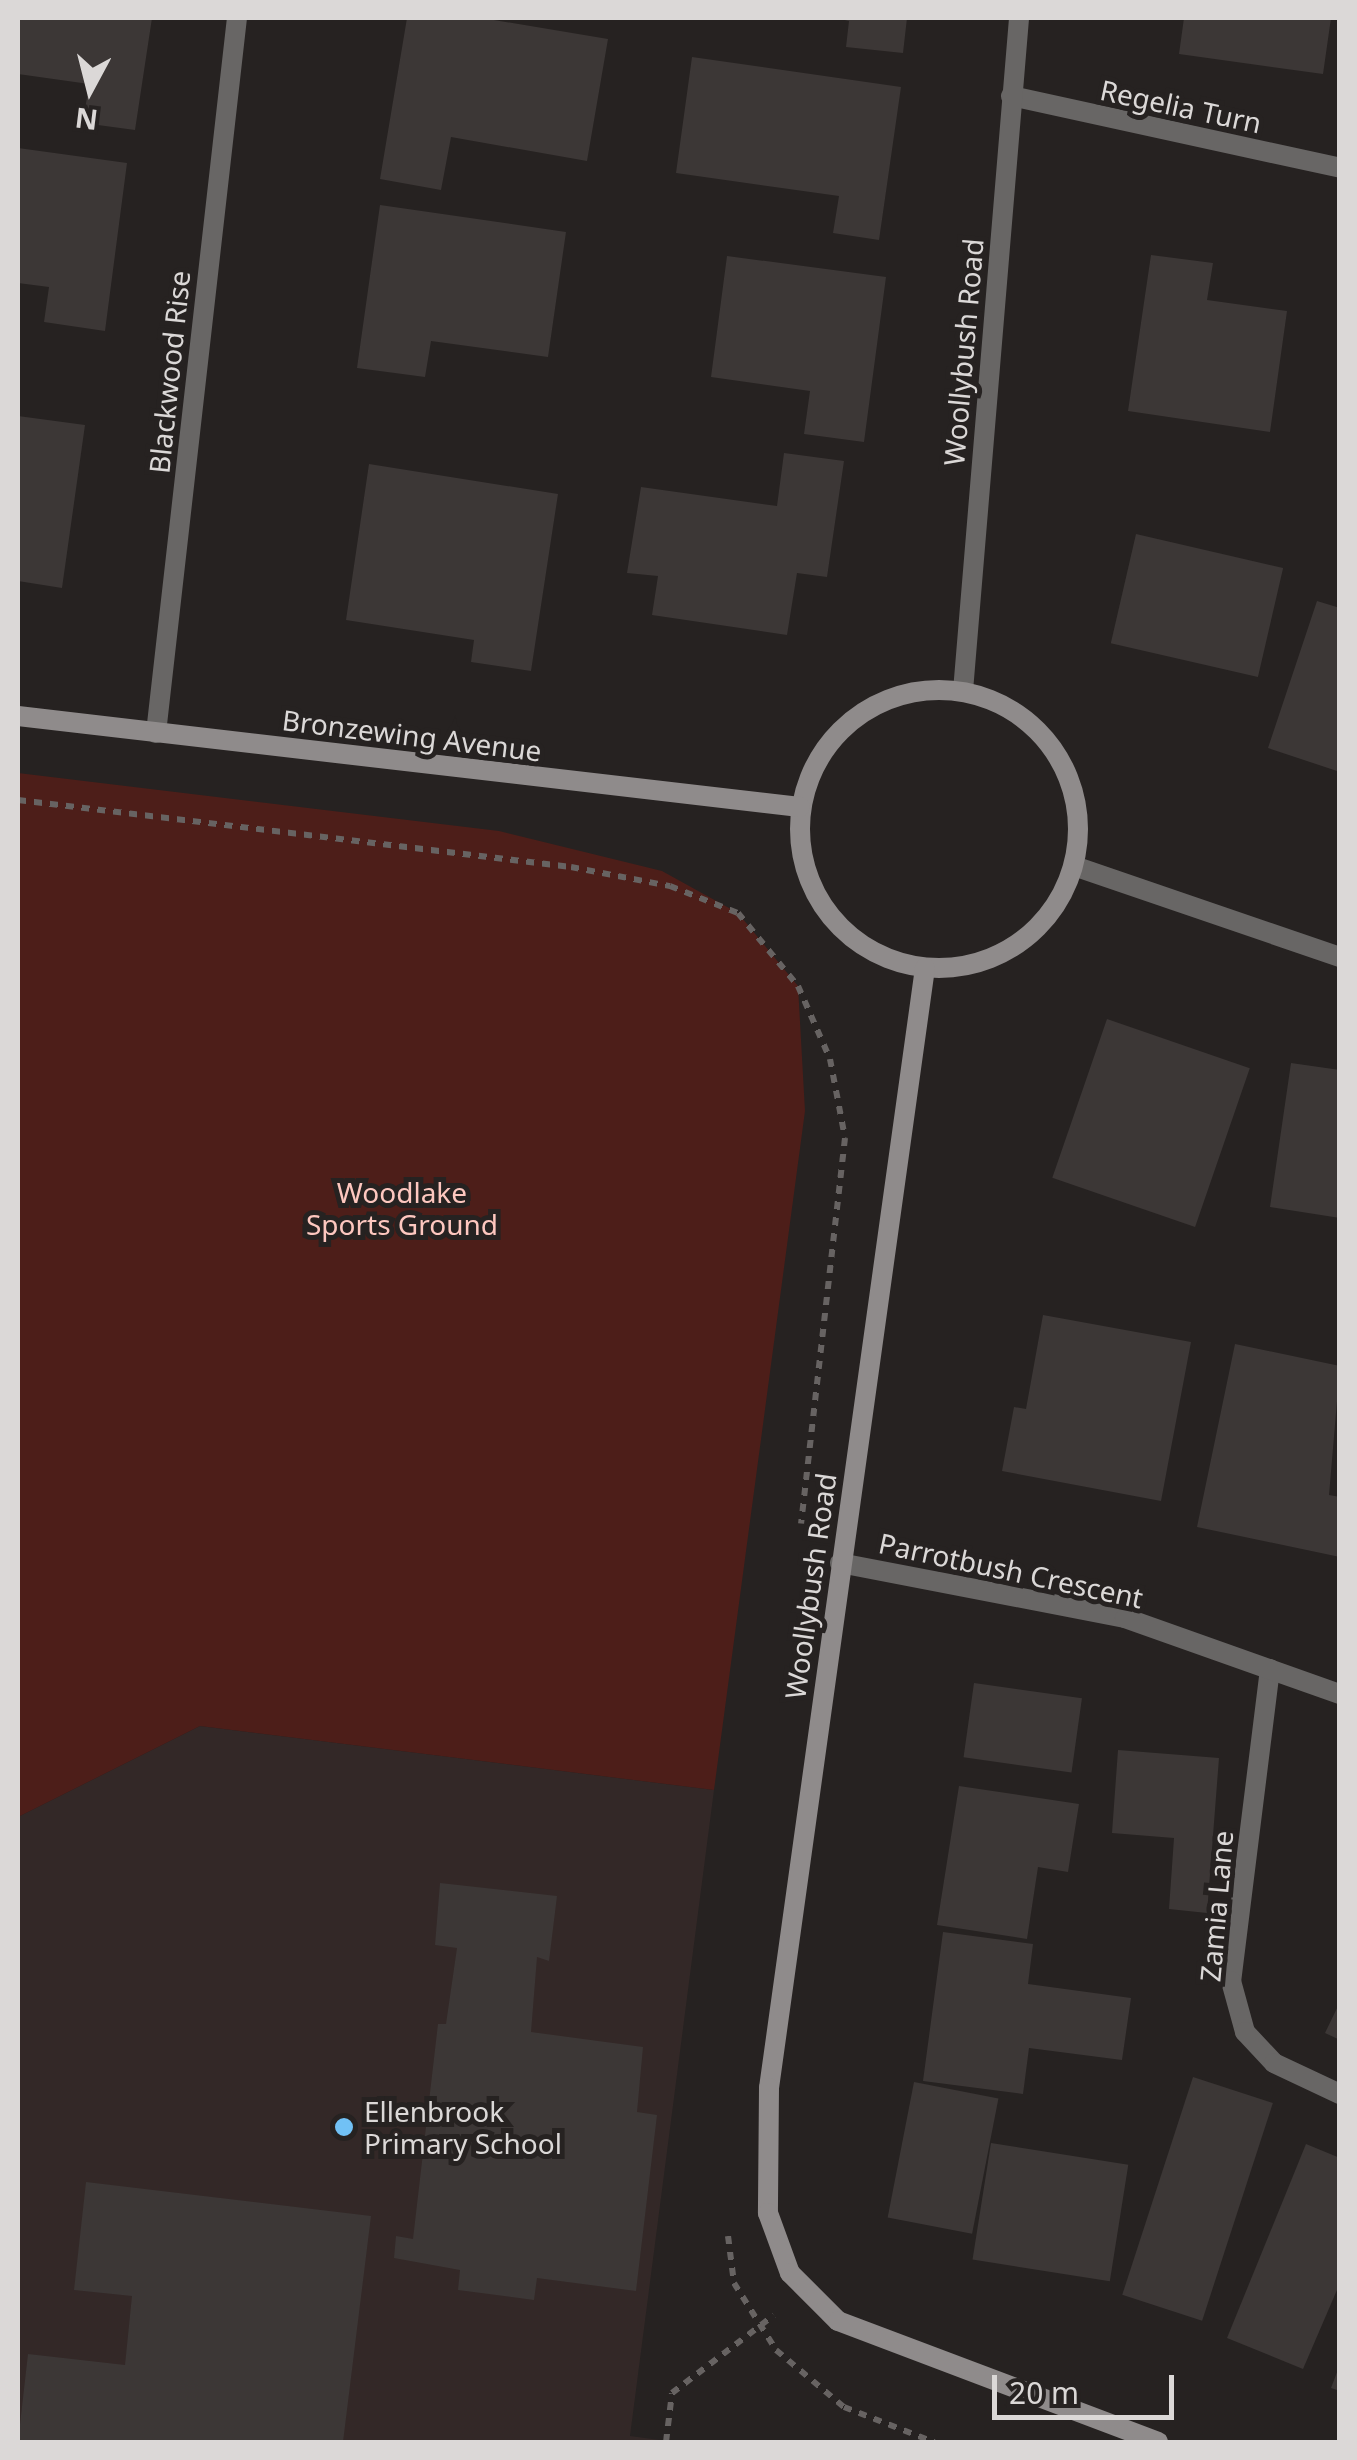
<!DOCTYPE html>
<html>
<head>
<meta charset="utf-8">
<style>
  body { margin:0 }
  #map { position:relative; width:1357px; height:2460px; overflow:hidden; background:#262221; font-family:"Noto Sans",sans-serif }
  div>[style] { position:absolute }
  .built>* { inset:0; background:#332827 }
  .green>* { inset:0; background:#4d1e19 }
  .building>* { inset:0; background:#3c3736; transform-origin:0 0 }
  .path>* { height:6px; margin-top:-3px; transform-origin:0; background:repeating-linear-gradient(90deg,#676362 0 8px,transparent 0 16px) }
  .lane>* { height:20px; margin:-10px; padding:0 10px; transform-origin:10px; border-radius:10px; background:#686665 }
  .street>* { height:20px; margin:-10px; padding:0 10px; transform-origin:10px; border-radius:10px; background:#686665 }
  .secondary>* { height:20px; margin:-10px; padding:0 10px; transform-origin:10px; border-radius:10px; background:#8f8b8b }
  .secondary>.ring { margin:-10px; padding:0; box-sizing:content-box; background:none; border:20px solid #8f8b8b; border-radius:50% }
  .dots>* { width:28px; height:28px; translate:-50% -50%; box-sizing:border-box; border:5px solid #262221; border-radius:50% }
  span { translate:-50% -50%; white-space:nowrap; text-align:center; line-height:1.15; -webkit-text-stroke:10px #262221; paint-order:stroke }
  .street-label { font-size:28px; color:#dbd8d7 }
  .park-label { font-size:28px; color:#fdc7bf }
  .poi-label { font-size:28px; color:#dbd8d7 }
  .left { translate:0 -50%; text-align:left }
  .frame { position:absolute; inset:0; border:20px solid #dbd8d7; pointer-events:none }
  .north { position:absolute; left:40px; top:40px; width:100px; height:100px; -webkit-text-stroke:8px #262221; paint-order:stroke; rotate:187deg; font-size:28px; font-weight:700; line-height:40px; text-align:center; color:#dbd8d7 }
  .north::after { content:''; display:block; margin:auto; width:35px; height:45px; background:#dbd8d7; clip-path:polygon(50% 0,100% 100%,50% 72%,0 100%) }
  .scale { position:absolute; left:992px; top:2375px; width:182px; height:45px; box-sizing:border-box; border:5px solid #dbd8d7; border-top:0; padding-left:12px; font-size:30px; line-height:35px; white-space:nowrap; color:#dbd8d7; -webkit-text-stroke:8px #262221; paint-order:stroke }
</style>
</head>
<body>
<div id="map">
  <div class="built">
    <div style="clip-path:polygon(200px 1726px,714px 1790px,630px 2436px,674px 2442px,18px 2442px,18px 1817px)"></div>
  </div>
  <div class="green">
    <div style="clip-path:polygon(18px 773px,499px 831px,662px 871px,738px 913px,798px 986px,805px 1111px,714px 1790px,200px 1726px,18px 1817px)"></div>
  </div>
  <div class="building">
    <div style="clip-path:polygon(18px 18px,152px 18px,135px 130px,83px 123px,89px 84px,18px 74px)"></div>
    <div style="clip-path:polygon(407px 18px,482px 18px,608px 39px,587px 161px,451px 137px,441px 190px,380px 179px)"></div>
    <div style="clip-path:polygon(836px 18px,907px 18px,903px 53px,846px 47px,849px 21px)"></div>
    <div style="clip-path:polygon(1184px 18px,1331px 18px,1323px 74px,1179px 54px)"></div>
    <div style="clip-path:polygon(692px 57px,901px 87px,879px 240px,833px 233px,839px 196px,676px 173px)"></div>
    <div style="clip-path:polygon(18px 148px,127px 163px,105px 331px,44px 322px,49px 287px,18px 283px)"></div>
    <div style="clip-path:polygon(380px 205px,566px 232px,548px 357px,431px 341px,425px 377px,357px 368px)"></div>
    <div style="clip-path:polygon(1151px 255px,1213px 263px,1207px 300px,1287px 311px,1270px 432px,1128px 411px)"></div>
    <div style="clip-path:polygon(727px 256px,886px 277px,864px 442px,804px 434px,810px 391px,711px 377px)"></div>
    <div style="clip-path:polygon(18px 416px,85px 425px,62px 588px,18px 581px)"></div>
    <div style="clip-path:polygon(784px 453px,844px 461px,827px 577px,797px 573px,787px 635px,652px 615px,658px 576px,627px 573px,641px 487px,777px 506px)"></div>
    <div style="clip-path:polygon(369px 464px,558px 494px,531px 671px,471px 662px,474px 640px,346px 620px)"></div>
    <div style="left:1136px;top:534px;width:151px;height:112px;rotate:13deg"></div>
    <div style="clip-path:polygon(1317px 601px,1340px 608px,1340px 772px,1268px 748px)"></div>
    <div style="left:1107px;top:1019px;width:151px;height:168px;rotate:19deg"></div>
    <div style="clip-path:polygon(1291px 1063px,1340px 1070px,1340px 1218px,1270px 1207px)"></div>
    <div style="clip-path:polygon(1043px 1315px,1191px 1342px,1161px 1501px,1002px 1471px,1014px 1407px,1026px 1409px)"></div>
    <div style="clip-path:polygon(1235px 1344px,1340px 1366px,1329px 1495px,1340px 1497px,1340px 1557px,1197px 1527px)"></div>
    <div style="left:974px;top:1683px;width:109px;height:75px;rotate:8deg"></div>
    <div style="clip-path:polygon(1118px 1750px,1219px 1758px,1207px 1913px,1169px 1909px,1174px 1838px,1112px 1833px)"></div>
    <div style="clip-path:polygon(959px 1786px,1079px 1804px,1068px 1872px,1038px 1867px,1027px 1939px,937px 1925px)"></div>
    <div style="clip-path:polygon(440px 1883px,557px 1896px,549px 1961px,537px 1957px,531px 2032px,643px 2047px,637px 2112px,657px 2115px,636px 2291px,537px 2278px,534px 2300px,458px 2290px,460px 2270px,394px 2258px,396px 2236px,413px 2239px,438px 2024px,446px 2024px,457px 1948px,435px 1945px)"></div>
    <div style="clip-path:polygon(943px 1932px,1033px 1944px,1028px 1984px,1131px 1998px,1122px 2060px,1029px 2048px,1023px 2094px,923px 2081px)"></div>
    <div style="clip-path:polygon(1340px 2002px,1340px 2040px,1325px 2033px)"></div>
    <div style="left:1193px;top:2077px;width:84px;height:229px;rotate:18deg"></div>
    <div style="left:914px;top:2082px;width:86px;height:138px;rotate:11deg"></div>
    <div style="left:991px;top:2143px;width:139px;height:118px;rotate:9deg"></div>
    <div style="clip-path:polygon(1306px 2144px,1340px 2158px,1340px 2283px,1303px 2369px,1227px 2338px)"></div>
    <div style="clip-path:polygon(86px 2182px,371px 2216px,343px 2442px,18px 2442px,28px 2354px,125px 2365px,132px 2296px,74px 2290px)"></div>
    <div style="clip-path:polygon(1339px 2367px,1340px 2367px,1340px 2391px,1331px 2388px)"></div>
  </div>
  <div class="path">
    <div style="left:18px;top:800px;width:557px;rotate:6.91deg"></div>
    <div style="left:571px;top:867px;width:101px;rotate:10.9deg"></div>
    <div style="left:670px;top:886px;width:73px;rotate:21.7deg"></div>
    <div style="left:738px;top:913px;width:94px;rotate:50.6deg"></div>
    <div style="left:798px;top:986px;width:80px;rotate:66.3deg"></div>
    <div style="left:830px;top:1059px;width:80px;rotate:79.2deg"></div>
    <div style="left:845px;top:1138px;width:388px;rotate:96.5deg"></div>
    <div style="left:728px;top:2236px;width:47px;rotate:82.7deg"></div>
    <div style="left:734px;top:2283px;width:79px;rotate:57.9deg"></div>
    <div style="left:776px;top:2350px;width:89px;rotate:40deg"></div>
    <div style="left:844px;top:2407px;width:97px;rotate:21.3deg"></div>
    <div style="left:666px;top:2442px;width:49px;rotate:-83deg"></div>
    <div style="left:672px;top:2393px;width:128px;rotate:-37.4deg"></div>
  </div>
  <div class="lane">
    <div style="left:1270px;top:1669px;width:314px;rotate:97.1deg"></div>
    <div style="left:1231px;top:1981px;width:53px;rotate:74.6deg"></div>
    <div style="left:1245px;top:2032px;width:42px;rotate:46.9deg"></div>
    <div style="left:1274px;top:2063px;width:73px;rotate:25.2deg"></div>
  </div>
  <div class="street">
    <div style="left:1011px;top:96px;width:337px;rotate:12.3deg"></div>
    <div style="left:963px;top:691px;width:675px;rotate:-85.24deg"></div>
    <div style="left:156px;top:733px;width:720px;rotate:-83.54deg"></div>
    <div style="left:1074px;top:866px;width:281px;rotate:18.9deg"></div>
    <div style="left:840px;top:1563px;width:290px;rotate:10.9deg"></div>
    <div style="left:1125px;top:1618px;width:228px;rotate:19.5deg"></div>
  </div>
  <div class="secondary">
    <div class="ring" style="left:800px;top:690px;width:258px;height:258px"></div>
    <div style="left:18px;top:716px;width:787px;rotate:6.64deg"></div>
    <div style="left:925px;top:968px;width:1131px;rotate:97.93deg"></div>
    <div style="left:769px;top:2088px;width:125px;rotate:90.5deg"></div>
    <div style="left:768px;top:2213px;width:64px;rotate:69.9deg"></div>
    <div style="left:790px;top:2273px;width:68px;rotate:45deg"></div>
    <div style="left:838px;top:2321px;width:342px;rotate:20.7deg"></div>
  </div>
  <div class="dots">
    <div style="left:344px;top:2127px;background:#71c1f5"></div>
  </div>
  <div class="street-label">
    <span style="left:1181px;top:106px;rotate:12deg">Regelia Turn</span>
    <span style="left:963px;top:352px;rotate:-85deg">Woollybush Road</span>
    <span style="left:169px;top:372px;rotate:-84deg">Blackwood Rise</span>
    <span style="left:412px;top:735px;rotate:7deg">Bronzewing Avenue</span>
    <span style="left:1011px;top:1570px;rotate:12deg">Parrotbush Crescent</span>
    <span style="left:810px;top:1586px;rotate:-82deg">Woollybush Road</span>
    <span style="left:1216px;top:1906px;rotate:-85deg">Zamia Lane</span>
  </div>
  <div class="park-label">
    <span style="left:402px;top:1208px">Woodlake<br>Sports Ground</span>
  </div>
  <div class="poi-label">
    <span class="left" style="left:364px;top:2127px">Ellenbrook<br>Primary School</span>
  </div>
  <div class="frame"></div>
  <div class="north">N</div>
  <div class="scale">20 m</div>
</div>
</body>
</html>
